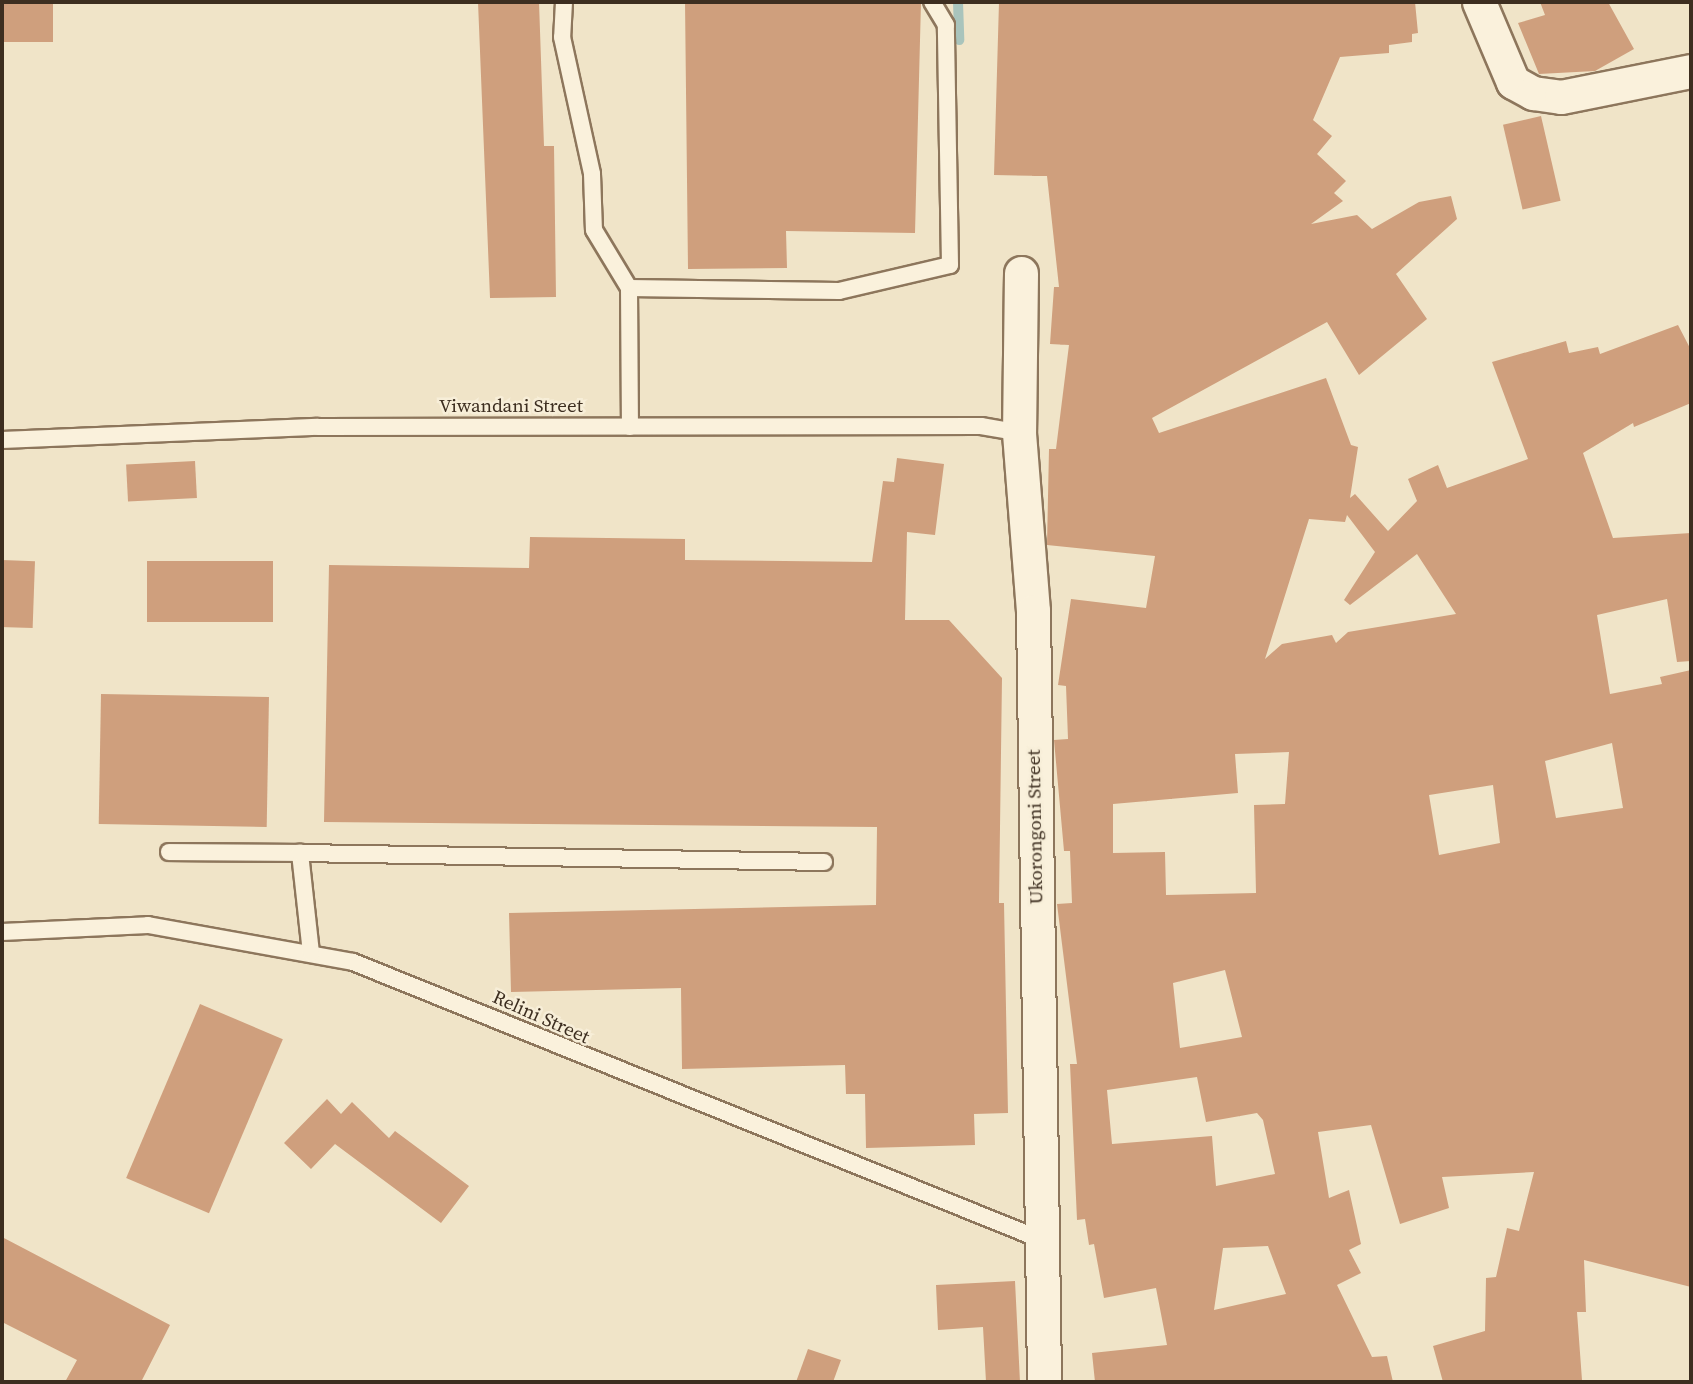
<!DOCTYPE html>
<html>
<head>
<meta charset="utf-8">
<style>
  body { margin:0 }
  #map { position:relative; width:1693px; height:1384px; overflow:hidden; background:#f0e4c8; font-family:"Source Serif 4",serif }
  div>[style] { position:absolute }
  .stream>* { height:10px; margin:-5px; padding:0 5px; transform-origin:5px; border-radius:5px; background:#a9c4bc }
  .building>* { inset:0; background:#cf9f7d; transform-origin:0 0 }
  .roads { filter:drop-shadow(2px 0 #8d765c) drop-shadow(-2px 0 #8d765c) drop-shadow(0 2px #8d765c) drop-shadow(0 -2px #8d765c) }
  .lane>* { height:16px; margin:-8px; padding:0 8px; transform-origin:8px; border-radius:8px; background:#faf1dc }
  .street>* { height:33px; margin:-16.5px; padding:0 16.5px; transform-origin:16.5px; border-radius:16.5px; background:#faf1dc }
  span { translate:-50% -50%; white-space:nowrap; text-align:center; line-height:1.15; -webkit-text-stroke:5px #f7eed8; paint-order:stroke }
  .street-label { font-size:19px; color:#3d2e20 }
  .frame { position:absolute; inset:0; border:4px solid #3d2e20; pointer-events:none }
</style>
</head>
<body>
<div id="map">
  <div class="stream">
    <div style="left:958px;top:2px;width:38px;rotate:88deg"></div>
  </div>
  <div class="building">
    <div style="left:2px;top:2px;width:51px;height:40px"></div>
    <div style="clip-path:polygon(478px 2px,539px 2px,544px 146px,554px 146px,556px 297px,490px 298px)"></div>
    <div style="clip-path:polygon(685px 2px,921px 2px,915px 233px,786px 231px,787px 268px,688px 269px)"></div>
    <div style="clip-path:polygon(evenodd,999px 2px,1415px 2px,1418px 33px,1412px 34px,1412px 42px,1389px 45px,1389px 53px,1340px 57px,1313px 120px,1332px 136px,1317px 154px,1346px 181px,1334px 193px,1343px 201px,1311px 224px,1357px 215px,1372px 229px,1419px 202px,1451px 196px,1457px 219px,1396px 274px,1427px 319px,1359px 375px,1327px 322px,1152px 418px,1159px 433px,1326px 378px,1351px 445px,1358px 447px,1350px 498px,1355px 494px,1388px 531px,1417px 501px,1408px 479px,1438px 465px,1447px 488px,1528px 459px,1492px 362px,1566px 341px,1569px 353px,1598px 347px,1600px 354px,1678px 325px,1691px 350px,1691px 403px,1634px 427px,1633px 423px,1583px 453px,1613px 538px,1691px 533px,1691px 661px,1677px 662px,1667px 599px,1597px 615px,1610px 694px,1662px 684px,1660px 677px,1691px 670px,1691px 1287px,1584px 1260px,1586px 1312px,1577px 1312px,1582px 1380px,1443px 1382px,1433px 1346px,1485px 1331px,1486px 1278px,1496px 1277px,1507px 1228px,1519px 1231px,1534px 1172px,1442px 1177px,1449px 1208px,1400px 1224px,1371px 1125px,1318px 1132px,1329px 1198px,1349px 1190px,1361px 1244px,1349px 1250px,1361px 1273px,1337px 1285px,1372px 1357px,1387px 1356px,1393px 1382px,1095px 1382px,1092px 1353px,1167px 1345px,1156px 1288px,1104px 1298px,1094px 1244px,1089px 1245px,1085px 1219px,1077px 1220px,1070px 1064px,1077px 1064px,1057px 904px,1072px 903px,1070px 851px,1064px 851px,1054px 740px,1068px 739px,1066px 686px,1058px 685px,1071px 599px,1146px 608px,1155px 556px,1047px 545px,1049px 449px,1056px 449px,1069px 345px,1050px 344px,1054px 287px,1059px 287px,1047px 176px,994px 175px,999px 2px,1347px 515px,1375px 552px,1344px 600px,1350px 605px,1417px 554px,1456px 614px,1348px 632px,1336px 643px,1332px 635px,1282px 644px,1265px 659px,1309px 519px,1345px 522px,1347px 515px,999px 2px,1612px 743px,1623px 808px,1556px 818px,1545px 761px,1612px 743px,999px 2px,1289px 752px,1285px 804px,1254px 805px,1256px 893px,1166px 895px,1165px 852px,1113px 853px,1113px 804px,1238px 793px,1235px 754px,1289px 752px,999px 2px,1493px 785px,1500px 843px,1439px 855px,1429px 795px,1493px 785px,999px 2px,1225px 970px,1242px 1037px,1180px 1048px,1173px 983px,1225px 970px,999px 2px,1197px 1077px,1206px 1122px,1257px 1113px,1263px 1120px,1275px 1174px,1216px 1186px,1212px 1136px,1112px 1144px,1107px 1090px,1197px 1077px,999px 2px,1268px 1246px,1286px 1294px,1214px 1310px,1223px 1248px,1268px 1246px)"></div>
    <div style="clip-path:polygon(1540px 2px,1608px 2px,1634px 49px,1595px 71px,1539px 74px,1518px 23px,1545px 15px)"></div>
    <div style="left:1541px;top:116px;width:87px;height:39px;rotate:77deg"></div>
    <div style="clip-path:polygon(897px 458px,944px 464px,935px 535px,907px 532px,905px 620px,949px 620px,1002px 678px,999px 903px,1004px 903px,1008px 1113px,974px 1114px,975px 1145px,866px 1148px,865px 1094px,846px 1094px,845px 1065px,682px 1069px,681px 988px,511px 992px,509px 913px,876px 905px,877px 827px,324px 822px,329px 565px,529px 568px,530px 537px,685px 539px,685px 560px,872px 562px,883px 481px,894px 482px)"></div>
    <div style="left:195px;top:461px;width:37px;height:69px;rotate:87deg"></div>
    <div style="left:2px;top:560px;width:33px;height:67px;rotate:2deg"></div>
    <div style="left:147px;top:561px;width:126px;height:61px"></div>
    <div style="left:101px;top:694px;width:168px;height:130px;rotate:1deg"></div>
    <div style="left:200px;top:1004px;width:90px;height:189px;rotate:23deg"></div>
    <div style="clip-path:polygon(327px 1099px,341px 1114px,352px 1102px,389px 1138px,395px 1131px,469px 1186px,441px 1223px,335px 1144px,311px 1169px,284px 1143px)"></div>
    <div style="clip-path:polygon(2px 1237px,170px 1325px,141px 1382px,65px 1382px,77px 1360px,2px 1322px)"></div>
    <div style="clip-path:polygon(1015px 1281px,1020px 1382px,986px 1382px,983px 1327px,938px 1330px,936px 1285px)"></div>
    <div style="clip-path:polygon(808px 1349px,841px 1360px,833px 1382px,796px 1382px)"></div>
  </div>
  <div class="roads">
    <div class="lane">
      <div style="left:564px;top:2px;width:35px;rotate:93deg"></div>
      <div style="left:562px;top:37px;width:140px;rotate:77.6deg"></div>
      <div style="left:592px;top:174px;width:56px;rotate:88deg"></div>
      <div style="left:594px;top:230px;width:68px;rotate:58.9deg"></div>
      <div style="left:629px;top:288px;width:139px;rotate:89.6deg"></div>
      <div style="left:629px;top:288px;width:210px;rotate:0.8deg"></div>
      <div style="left:839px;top:291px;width:114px;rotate:-13.2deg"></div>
      <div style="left:950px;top:265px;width:240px;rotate:-91deg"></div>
      <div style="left:946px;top:25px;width:27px;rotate:-121deg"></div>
      <div style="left:2px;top:440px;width:316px;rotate:-2.4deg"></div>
      <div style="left:318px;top:427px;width:663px;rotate:-0.09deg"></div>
      <div style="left:981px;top:426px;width:39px;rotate:10deg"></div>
      <div style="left:169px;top:852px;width:131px;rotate:0.4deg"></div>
      <div style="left:2px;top:932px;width:146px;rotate:-2.7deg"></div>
      <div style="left:148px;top:925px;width:208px;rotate:10.2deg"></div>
      <div style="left:353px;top:962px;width:743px;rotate:21.97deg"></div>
      <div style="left:311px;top:953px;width:101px;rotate:-96.3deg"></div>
      <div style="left:300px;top:853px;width:524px;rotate:0.98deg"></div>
    </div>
    <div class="street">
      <div style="left:1479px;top:2px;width:87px;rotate:67deg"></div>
      <div style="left:1513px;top:82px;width:23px;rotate:29deg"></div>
      <div style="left:1533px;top:93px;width:28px;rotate:8deg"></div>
      <div style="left:1561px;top:97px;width:133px;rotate:-11.3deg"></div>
      <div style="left:1021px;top:273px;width:160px;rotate:90.7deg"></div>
      <div style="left:1019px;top:433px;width:179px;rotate:85.5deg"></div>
      <div style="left:1033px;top:611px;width:771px;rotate:89.18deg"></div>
    </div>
  </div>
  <div class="street-label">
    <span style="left:511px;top:406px">Viwandani Street</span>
    <span style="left:1035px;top:827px;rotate:-91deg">Ukorongoni Street</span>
    <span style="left:541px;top:1017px;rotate:24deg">Relini Street</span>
  </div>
  <div class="frame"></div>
</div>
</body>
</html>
